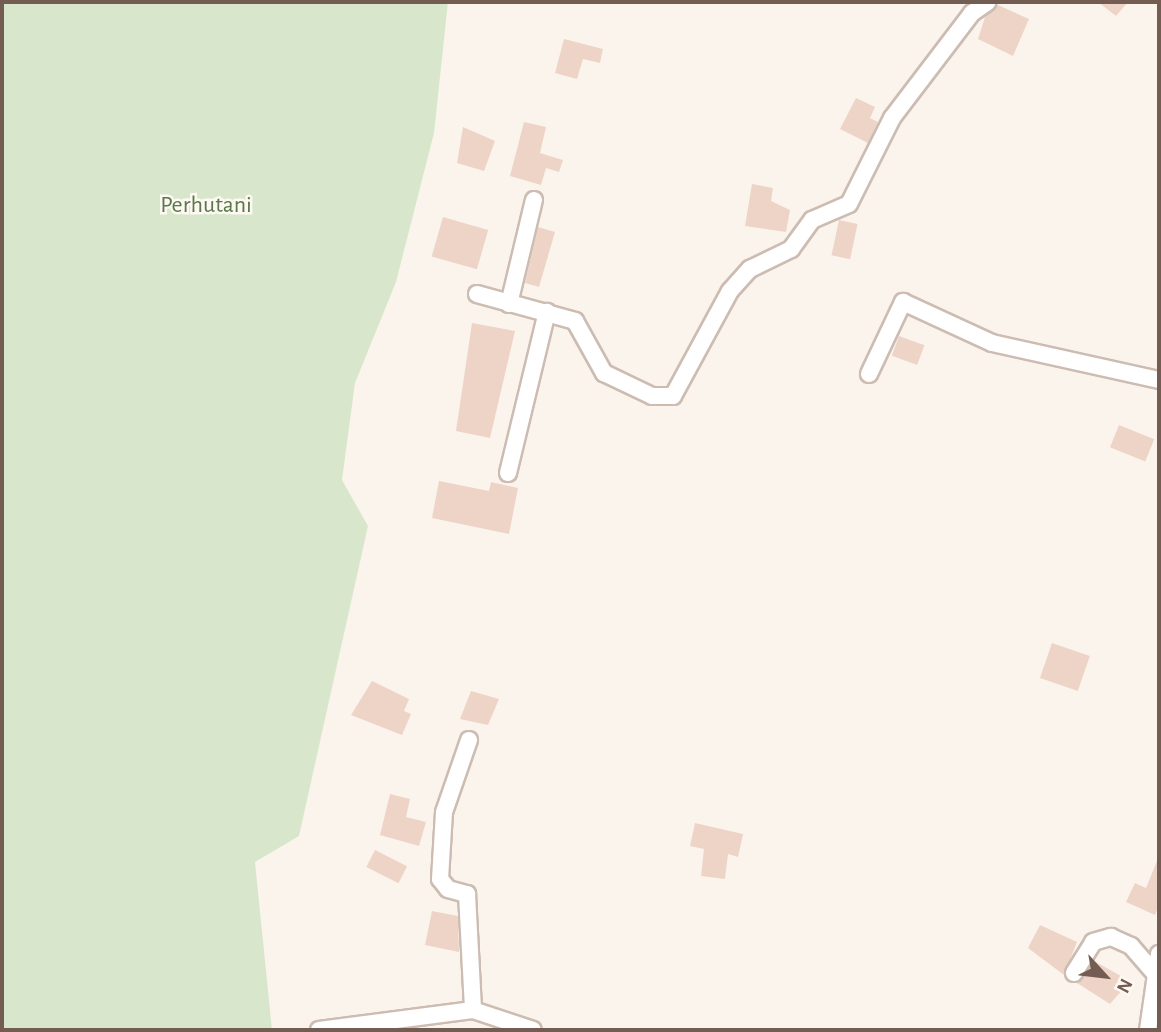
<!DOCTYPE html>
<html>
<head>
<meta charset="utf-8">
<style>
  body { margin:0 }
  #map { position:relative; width:1161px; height:1032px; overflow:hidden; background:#fbf4ec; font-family:"Alegreya Sans",sans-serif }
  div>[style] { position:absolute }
  .green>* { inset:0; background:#d8e7cb }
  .building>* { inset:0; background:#edd4c6; transform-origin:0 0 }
  .roads { filter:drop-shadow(2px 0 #ccbcb2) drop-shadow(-2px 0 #ccbcb2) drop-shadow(0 2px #ccbcb2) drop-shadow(0 -2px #ccbcb2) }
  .minor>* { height:16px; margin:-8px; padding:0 8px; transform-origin:8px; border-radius:8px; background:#fff }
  span { translate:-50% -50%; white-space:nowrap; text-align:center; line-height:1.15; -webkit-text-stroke:5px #fdf8f2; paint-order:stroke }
  .park-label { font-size:24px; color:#59784b }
  .frame { position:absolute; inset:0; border:4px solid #735c51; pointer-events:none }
  .north { position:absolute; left:1070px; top:941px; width:70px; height:70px; -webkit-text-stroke:5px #fdf8f2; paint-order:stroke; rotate:117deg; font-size:19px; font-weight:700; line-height:28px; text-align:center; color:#735c51 }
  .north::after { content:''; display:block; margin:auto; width:24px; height:32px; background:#735c51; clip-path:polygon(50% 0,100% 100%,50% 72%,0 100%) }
</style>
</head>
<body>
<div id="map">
  <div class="green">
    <div style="clip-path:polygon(2px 2px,448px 2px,434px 133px,396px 282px,355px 383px,342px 480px,368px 526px,299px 836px,255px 862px,272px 1030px,2px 1030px)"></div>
  </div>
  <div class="building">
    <div style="clip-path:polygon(1098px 2px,1128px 2px,1116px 16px)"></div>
    <div style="clip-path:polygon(998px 5px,1029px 19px,1013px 56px,978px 39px,985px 17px)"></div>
    <div style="clip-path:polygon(564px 39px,603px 49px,600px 63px,583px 59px,577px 79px,555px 73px)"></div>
    <div style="clip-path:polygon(856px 98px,875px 107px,870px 118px,878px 122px,868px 143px,840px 129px)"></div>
    <div style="clip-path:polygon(524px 122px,546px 127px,540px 153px,563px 160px,559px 172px,546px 168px,541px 185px,510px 176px)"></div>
    <div style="clip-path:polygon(463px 127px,495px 141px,484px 171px,457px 163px)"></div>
    <div style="clip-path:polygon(752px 184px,773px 188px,771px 201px,790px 210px,786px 232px,745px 226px)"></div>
    <div style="left:443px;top:217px;width:47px;height:41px;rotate:16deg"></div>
    <div style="left:839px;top:220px;width:19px;height:36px;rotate:12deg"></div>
    <div style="clip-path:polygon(538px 227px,555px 232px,539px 287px,525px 283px)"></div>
    <div style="clip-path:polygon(472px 323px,515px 331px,490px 438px,456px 431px)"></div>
    <div style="left:899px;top:336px;width:27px;height:21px;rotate:20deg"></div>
    <div style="left:1119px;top:425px;width:38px;height:24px;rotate:22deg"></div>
    <div style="clip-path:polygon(439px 481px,489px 491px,491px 482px,518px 488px,509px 534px,432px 518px)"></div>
    <div style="left:1052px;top:643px;width:40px;height:37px;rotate:19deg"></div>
    <div style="clip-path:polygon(372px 681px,409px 699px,404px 711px,411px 714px,402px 735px,351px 715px)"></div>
    <div style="clip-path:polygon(471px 691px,499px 699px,488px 725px,460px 719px)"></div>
    <div style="clip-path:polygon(390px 794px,410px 799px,406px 817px,426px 822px,419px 846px,380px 835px)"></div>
    <div style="clip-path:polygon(695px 823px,743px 834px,738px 857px,728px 854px,725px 879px,701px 876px,704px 849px,690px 846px)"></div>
    <div style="left:375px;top:850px;width:36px;height:19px;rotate:27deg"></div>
    <div style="clip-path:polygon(1159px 856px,1159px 905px,1155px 915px,1126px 902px,1135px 883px,1146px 888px)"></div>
    <div style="clip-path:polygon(432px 911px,458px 916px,459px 952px,425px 945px)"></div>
    <div style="clip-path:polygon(1040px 925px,1077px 942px,1064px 975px,1028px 948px)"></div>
    <div style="clip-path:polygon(1094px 961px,1130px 981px,1110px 1004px,1077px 983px)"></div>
  </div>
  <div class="roads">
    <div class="minor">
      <div style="left:477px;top:294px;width:102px;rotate:15.4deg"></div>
      <div style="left:575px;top:321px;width:60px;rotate:60.9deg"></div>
      <div style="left:604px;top:373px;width:53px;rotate:25.6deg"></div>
      <div style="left:652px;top:396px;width:21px"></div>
      <div style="left:673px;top:396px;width:119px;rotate:-61.5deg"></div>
      <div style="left:730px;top:291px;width:30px;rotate:-48deg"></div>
      <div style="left:750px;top:269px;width:46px;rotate:-26deg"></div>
      <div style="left:791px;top:249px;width:36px;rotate:-54deg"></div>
      <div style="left:812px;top:220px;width:40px;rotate:-23.4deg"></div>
      <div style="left:849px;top:204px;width:96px;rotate:-63.4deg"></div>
      <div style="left:892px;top:118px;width:132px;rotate:-52.7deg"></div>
      <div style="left:972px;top:13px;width:19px;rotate:-35deg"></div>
      <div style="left:509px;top:304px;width:107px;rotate:-76.5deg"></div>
      <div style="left:869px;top:374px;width:80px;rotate:-64.7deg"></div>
      <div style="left:903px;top:302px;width:98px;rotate:24.7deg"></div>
      <div style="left:992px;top:343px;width:171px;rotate:12.5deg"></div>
      <div style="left:508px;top:473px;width:166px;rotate:-76.4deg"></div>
      <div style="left:469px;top:740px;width:76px;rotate:109.1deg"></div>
      <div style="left:444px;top:812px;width:67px;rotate:93.4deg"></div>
      <div style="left:440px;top:879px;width:13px;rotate:51deg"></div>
      <div style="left:448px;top:889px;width:20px;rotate:15deg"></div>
      <div style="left:467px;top:894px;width:116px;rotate:87deg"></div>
      <div style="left:1074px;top:973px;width:36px;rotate:-58deg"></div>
      <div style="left:1093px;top:942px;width:19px;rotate:-16deg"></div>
      <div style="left:1111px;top:937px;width:22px;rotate:24deg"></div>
      <div style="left:1131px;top:946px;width:37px;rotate:49deg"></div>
      <div style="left:319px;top:1030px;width:155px;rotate:-7.4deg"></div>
      <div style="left:473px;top:1010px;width:63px;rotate:18.4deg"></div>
      <div style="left:1148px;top:1030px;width:77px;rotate:-81.8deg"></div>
    </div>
  </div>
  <div class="park-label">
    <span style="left:206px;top:206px">Perhutani</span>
  </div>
  <div class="frame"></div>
  <div class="north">N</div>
</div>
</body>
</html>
